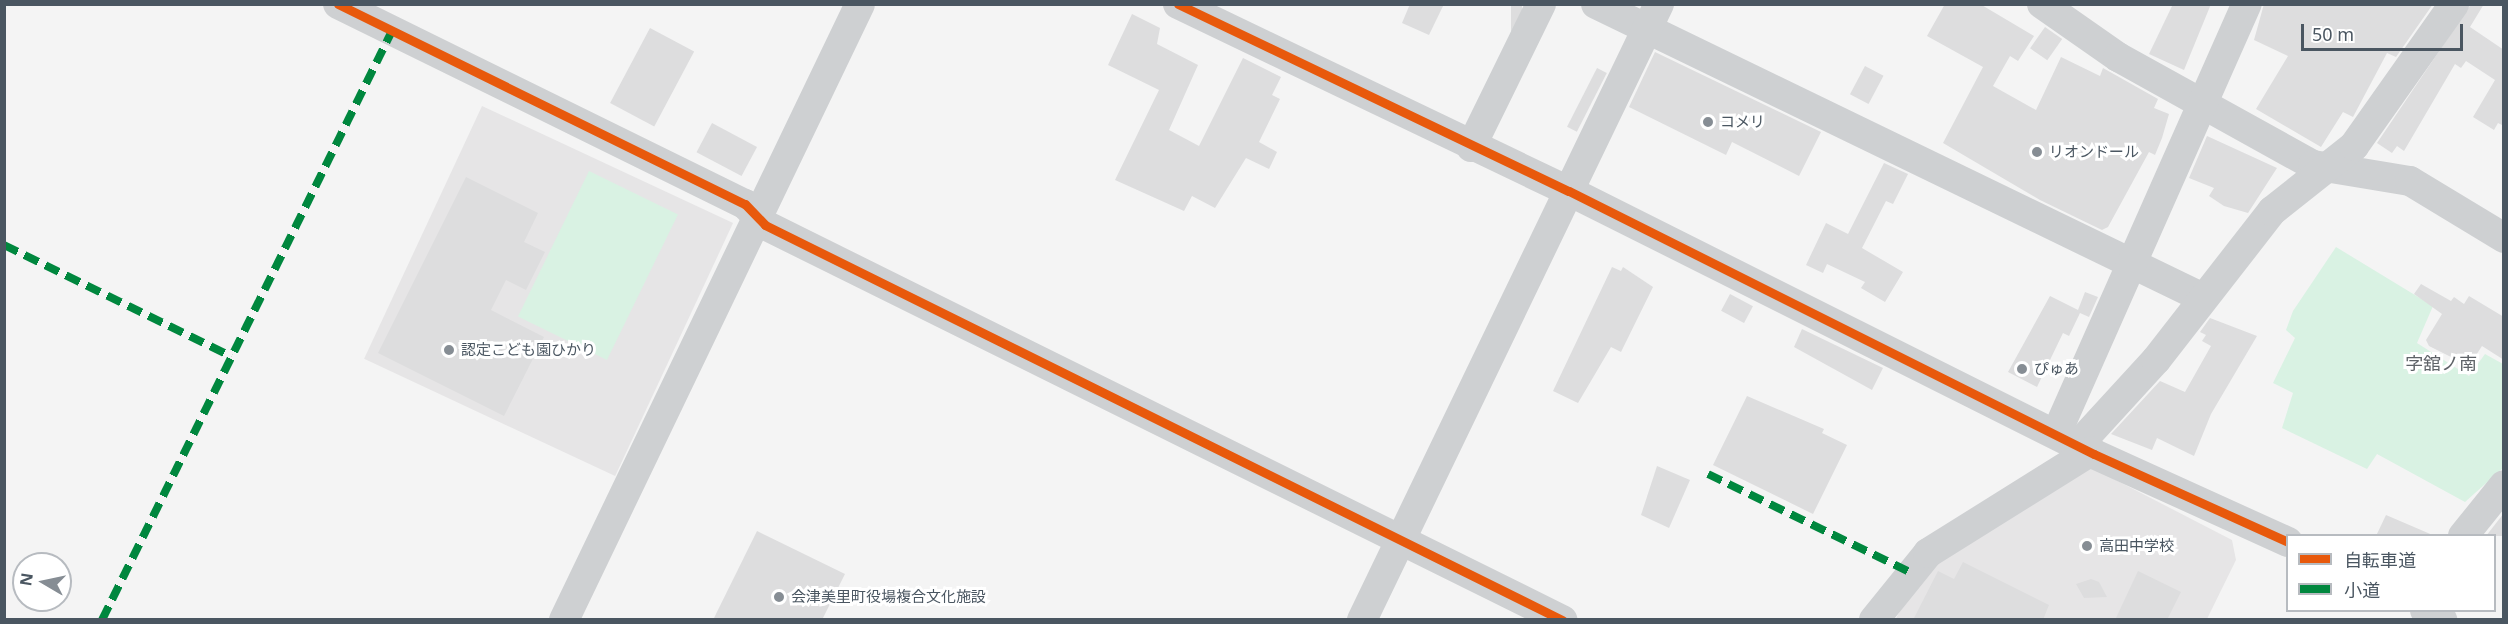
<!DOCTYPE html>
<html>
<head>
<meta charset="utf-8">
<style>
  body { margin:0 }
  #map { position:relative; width:2508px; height:624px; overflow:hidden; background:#f4f4f4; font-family:"Noto Sans","Noto Sans JP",sans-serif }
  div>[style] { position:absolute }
  .education>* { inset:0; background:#e6e5e6; transform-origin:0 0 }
  .green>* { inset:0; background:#d9f2e3; transform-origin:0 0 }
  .building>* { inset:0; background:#ddddde; transform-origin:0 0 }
  .minor>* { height:30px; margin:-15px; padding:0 15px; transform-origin:15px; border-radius:15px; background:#ced0d2 }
  .quiet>* { height:8px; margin-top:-4px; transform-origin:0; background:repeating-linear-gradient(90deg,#00873e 0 15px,transparent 0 23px) }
  .cycleway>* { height:9px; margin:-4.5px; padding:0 4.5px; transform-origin:4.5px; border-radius:4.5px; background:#e8590c }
  .dots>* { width:16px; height:16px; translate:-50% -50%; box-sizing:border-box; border:3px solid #fff; border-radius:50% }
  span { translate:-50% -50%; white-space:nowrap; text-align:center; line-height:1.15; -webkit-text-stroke:6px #fff; paint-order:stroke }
  .poi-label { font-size:15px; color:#4a5661 }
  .left { translate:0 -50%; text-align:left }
  .quarter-label { font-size:18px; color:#5f6368 }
  .frame { position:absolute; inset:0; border:6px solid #4a5661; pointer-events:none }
  .legend { position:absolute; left:2286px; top:534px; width:210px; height:78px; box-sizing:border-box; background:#fff; border:2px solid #b7bbc0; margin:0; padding:8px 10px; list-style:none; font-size:18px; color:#4a5661 }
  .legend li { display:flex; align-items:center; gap:12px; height:30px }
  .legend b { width:30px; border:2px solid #b7bbc0 }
  .north { position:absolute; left:12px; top:552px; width:60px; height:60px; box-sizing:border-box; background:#fff; border:2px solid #b7bbc0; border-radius:50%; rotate:279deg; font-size:16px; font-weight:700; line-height:24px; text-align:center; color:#4a5661 }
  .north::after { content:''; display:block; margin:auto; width:21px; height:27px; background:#868d94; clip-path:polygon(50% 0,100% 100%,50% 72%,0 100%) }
  .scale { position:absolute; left:2301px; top:24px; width:162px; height:27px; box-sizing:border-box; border:3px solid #4a5661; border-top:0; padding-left:8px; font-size:18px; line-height:21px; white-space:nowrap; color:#4a5661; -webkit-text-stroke:4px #fff; paint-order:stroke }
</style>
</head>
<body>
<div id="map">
  <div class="education">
    <div style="left:482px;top:106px;width:277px;height:279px;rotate:25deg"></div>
    <div style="clip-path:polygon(2081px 462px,2232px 540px,2236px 560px,2207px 619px,1895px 620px,1932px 553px)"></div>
  </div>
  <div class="green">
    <div style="left:589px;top:171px;width:99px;height:162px;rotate:26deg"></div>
    <div style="clip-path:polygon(2336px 247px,2433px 306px,2417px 343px,2469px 376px,2485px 354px,2503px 364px,2503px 468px,2465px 502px,2377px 454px,2367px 469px,2282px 428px,2293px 393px,2273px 383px,2295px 338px,2286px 330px,2293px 311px)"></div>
  </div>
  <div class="building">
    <div style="clip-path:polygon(1410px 4px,1444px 4px,1429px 35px,1402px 23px)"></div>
    <div style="left:1511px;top:4px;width:11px;height:59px"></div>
    <div style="clip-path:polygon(1945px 4px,1980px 4px,2034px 36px,2018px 61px,2010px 56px,1993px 86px,2036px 110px,2061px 57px,2100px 76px,2103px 68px,2158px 99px,2154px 108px,2169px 114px,2162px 138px,2155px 155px,2149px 152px,2108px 227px,2102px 230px,2040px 200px,1943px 143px,1983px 67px,1927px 36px)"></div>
    <div style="clip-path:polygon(2173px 4px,2211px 4px,2184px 70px,2149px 54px)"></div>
    <div style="clip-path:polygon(2264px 4px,2433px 4px,2396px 57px,2387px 53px,2353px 117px,2343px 112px,2321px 147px,2256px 109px,2288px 56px,2254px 40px)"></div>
    <div style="clip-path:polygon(2471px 4px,2484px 4px,2470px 27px,2504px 50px,2504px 126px,2498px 123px,2494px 130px,2473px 117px,2495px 80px,2466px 61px,2461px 68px,2455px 64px,2404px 151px,2397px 146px,2392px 153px,2377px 143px)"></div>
    <div style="clip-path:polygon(1132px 14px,1160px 28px,1157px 44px,1198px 65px,1169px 130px,1199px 146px,1243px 58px,1281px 77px,1272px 95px,1280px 99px,1259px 142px,1277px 152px,1269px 169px,1246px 158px,1215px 208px,1192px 196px,1184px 211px,1115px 180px,1159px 90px,1108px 65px)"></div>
    <div style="left:2045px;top:27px;width:21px;height:26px;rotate:35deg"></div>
    <div style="left:650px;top:28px;width:50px;height:85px;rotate:28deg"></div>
    <div style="clip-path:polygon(1655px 52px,1821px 132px,1799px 176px,1732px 142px,1726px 155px,1629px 107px)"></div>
    <div style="left:1865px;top:66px;width:21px;height:32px;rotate:28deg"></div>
    <div style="left:1597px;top:68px;width:11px;height:66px;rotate:27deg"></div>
    <div style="left:712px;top:123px;width:51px;height:33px;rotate:28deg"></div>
    <div style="clip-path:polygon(2207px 136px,2277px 168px,2248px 213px,2224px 206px,2209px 196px,2214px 188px,2189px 178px)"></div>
    <div style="clip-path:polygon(1884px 163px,1908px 174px,1893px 204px,1886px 201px,1862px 248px,1903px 272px,1885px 302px,1861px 288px,1865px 282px,1827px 264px,1823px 273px,1806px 265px,1826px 223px,1848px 234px)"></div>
    <div style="clip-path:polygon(466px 177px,538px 213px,524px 242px,545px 252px,526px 290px,506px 280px,491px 310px,544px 337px,504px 416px,378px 353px)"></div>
    <div style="clip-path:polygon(1612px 267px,1621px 271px,1623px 267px,1653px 287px,1621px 352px,1611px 347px,1578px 403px,1553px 391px)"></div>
    <div style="clip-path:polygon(2421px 284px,2451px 301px,2454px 297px,2464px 304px,2469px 296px,2504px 317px,2504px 360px,2482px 346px,2469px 366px,2429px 346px,2426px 340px,2442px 314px,2414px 294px)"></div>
    <div style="clip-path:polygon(2085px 292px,2098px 297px,2089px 317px,2080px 313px,2069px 336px,2063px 333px,2037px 387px,2008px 372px,2050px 296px,2078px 310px)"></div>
    <div style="left:1730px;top:294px;width:26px;height:19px;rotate:28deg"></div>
    <div style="clip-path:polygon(2210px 318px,2257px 336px,2211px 414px,2194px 456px,2157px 438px,2152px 450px,2111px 434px,2160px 381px,2185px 392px,2211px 346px,2202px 341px,2206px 335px,2200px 332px)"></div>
    <div style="clip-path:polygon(1802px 329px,1883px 368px,1872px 390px,1794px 347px)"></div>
    <div style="clip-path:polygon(1747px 396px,1824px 429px,1822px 433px,1847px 445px,1813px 514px,1713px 465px)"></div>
    <div style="clip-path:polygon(1657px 466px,1690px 480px,1669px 528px,1641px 515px)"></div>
    <div style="clip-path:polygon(2504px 513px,2504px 536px,2486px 536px)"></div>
    <div style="clip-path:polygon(2386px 515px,2435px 536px,2376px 536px)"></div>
    <div style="clip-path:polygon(757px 531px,845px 574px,822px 620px,713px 620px)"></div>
    <div style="clip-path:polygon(1963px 562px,2049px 605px,2043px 620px,1913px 620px,1938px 571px,1954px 579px)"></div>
    <div style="clip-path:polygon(2138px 571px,2181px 592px,2167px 620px,2115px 620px)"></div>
    <div style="clip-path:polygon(2091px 579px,2099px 582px,2107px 597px,2084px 598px,2076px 584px)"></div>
  </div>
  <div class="minor">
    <div style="left:338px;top:4px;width:453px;rotate:26.2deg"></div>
    <div style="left:745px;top:204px;width:29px;rotate:46deg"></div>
    <div style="left:765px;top:225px;width:890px;rotate:26.36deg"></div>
    <div style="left:1178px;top:4px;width:433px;rotate:25.6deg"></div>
    <div style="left:1569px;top:191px;width:587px;rotate:26.61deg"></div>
    <div style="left:2094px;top:454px;width:213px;rotate:24.4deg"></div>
    <div style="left:1596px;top:4px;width:674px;rotate:25.84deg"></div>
    <div style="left:2042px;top:4px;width:93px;rotate:34.9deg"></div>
    <div style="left:2118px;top:57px;width:223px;rotate:29deg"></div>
    <div style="left:2313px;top:165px;width:98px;rotate:9.4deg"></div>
    <div style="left:2410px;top:181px;width:110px;rotate:31.2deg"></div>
    <div style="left:1471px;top:147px;width:159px;rotate:-63.9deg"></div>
    <div style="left:2057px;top:432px;width:468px;rotate:-66.1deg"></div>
    <div style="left:2079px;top:444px;width:114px;rotate:-47.5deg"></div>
    <div style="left:2156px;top:360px;width:189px;rotate:-52.1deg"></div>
    <div style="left:2272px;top:211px;width:105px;rotate:-38.4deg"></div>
    <div style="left:2354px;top:146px;width:174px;rotate:-54.8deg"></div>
    <div style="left:2463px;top:536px;width:65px;rotate:-51.2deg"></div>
    <div style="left:2425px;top:610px;width:20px;rotate:30deg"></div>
    <div style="left:564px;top:620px;width:683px;rotate:-64.33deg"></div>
    <div style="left:1362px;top:620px;width:684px;rotate:-64.26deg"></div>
    <div style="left:1874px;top:620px;width:86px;rotate:-51.1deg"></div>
    <div style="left:1928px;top:553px;width:192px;rotate:-32deg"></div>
  </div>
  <div class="quiet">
    <div style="left:4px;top:245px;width:253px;rotate:26.1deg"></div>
    <div style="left:1708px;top:474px;width:225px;rotate:25.9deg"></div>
    <div style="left:102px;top:620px;width:657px;rotate:-63.79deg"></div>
  </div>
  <div class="cycleway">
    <div style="left:338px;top:4px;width:453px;rotate:26.2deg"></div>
    <div style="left:745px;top:204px;width:29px;rotate:46deg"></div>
    <div style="left:765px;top:225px;width:890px;rotate:26.36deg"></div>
    <div style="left:1178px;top:4px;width:433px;rotate:25.6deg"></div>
    <div style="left:1569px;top:191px;width:587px;rotate:26.61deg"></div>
    <div style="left:2094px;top:454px;width:213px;rotate:24.4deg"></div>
  </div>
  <div class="dots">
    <div style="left:1708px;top:122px;background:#868d94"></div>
    <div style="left:2037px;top:152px;background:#868d94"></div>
    <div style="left:449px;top:350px;background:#868d94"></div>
    <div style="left:2022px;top:369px;background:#868d94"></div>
    <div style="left:2087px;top:546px;background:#868d94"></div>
    <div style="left:779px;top:597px;background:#868d94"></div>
  </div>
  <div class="poi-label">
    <span class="left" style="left:1720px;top:122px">コメリ</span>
    <span class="left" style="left:2049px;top:152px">リオンドール</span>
    <span class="left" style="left:461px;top:350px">認定こども園ひかり</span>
    <span class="left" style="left:2034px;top:369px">ぴゅあ</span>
    <span class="left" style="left:2099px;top:546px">高田中学校</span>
    <span class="left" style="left:791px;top:597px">会津美里町役場複合文化施設</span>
  </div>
  <div class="quarter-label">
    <span style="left:2441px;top:363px">字舘ノ南</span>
  </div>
  <div class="frame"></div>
  <ul class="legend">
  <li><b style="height:8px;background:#e8590c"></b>自転車道</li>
  <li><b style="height:8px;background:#00873e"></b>小道</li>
  </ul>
  <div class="north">N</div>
  <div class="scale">50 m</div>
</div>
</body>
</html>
